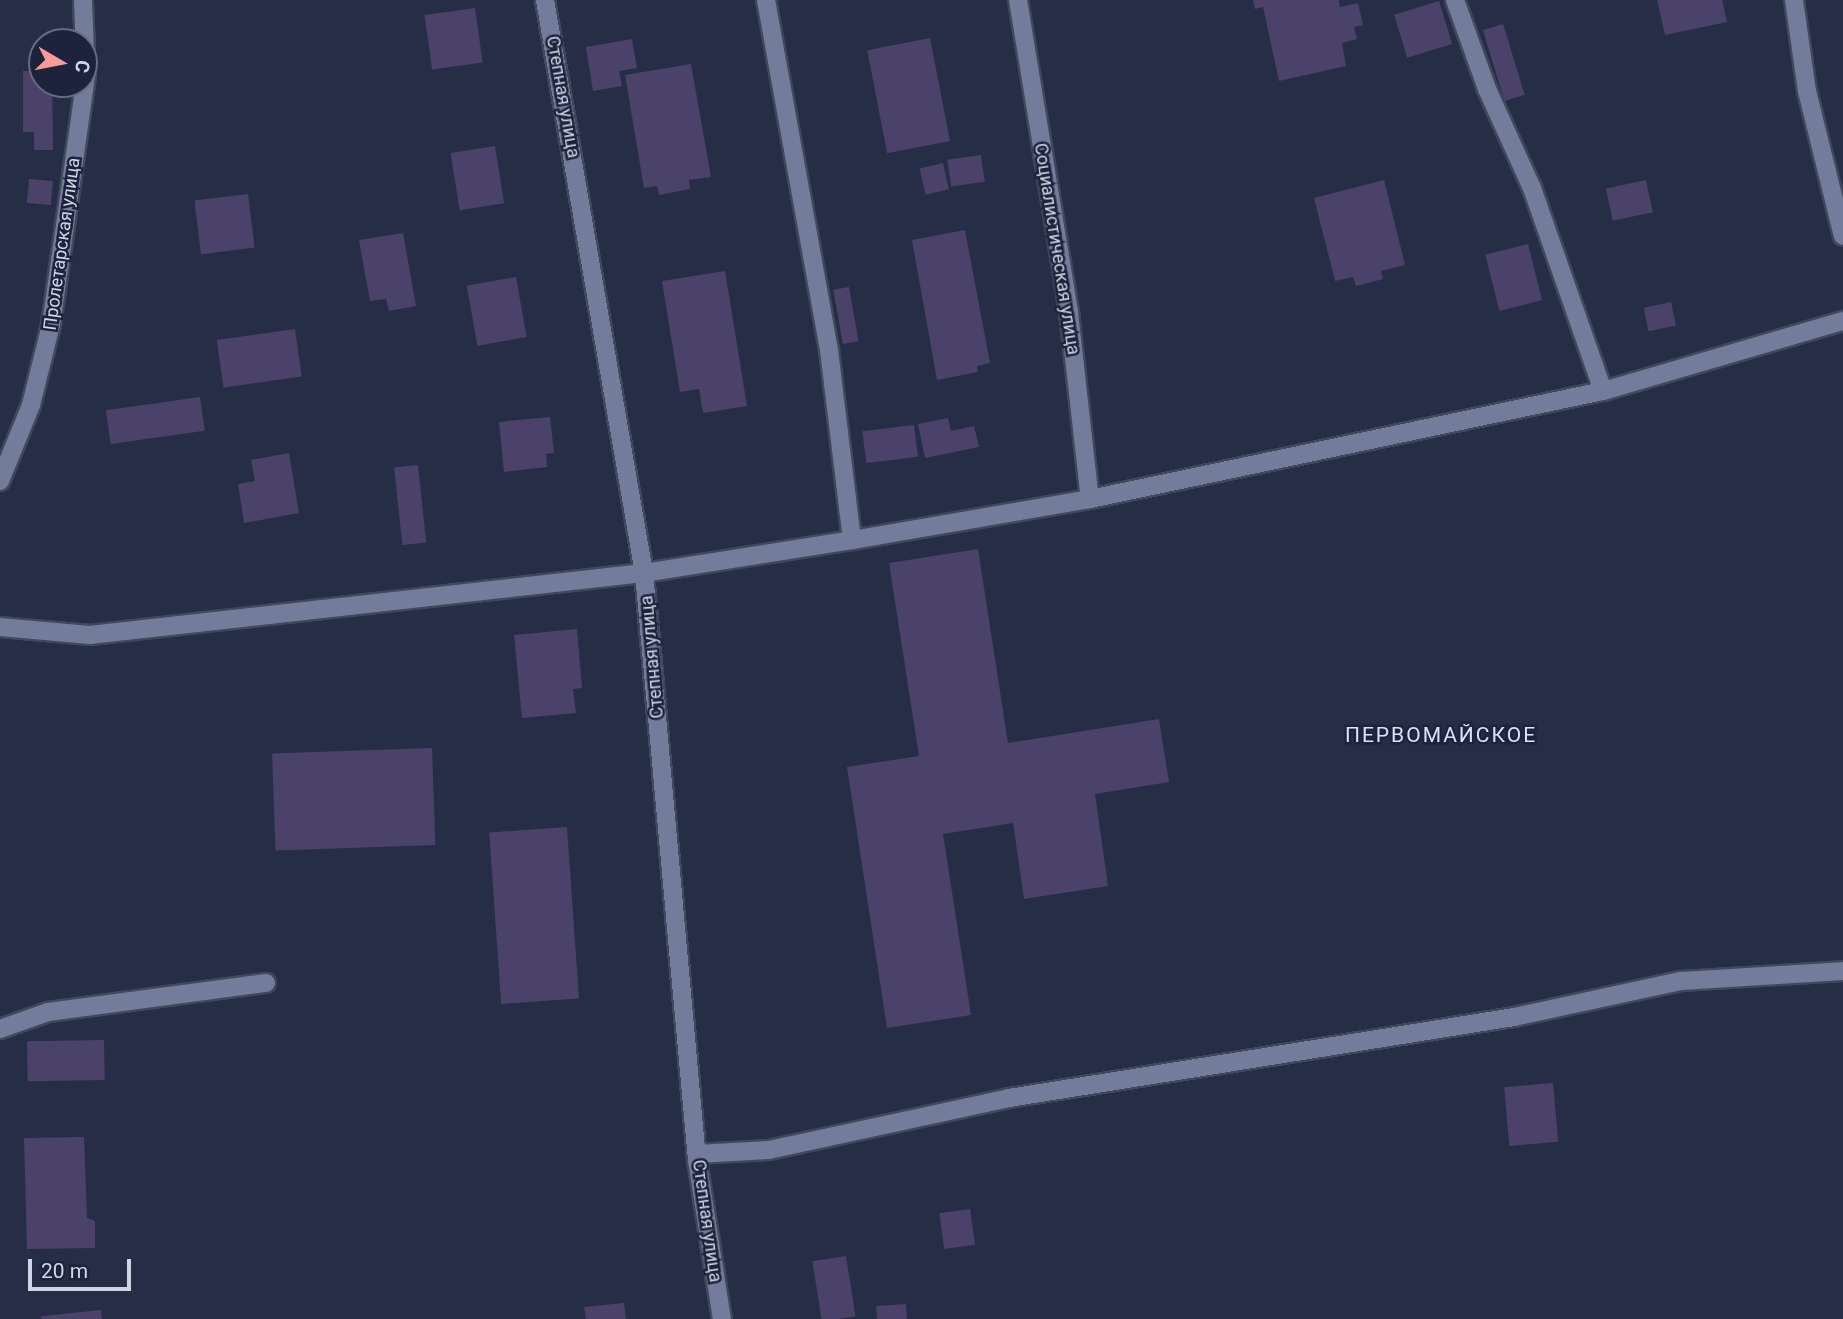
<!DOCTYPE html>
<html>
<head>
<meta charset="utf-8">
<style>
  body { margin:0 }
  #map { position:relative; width:1843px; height:1319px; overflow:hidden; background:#262d46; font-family:Roboto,sans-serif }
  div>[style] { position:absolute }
  .building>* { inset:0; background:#4b426a; transform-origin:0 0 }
  .roads { filter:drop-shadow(2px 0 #41475c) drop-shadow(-2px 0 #41475c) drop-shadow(0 2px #41475c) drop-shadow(0 -2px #41475c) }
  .service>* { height:18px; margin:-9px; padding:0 9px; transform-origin:9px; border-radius:9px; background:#737c9a }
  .minor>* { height:18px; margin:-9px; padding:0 9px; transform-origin:9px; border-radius:9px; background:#737c9a }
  span { translate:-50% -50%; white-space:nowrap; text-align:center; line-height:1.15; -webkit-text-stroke:5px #1d233c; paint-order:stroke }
  .street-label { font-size:18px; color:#d1d6e6 }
  .quarter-label { font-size:21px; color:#d9e2fc; letter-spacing:2px }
  .north { position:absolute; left:28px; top:28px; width:70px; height:70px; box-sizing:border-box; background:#1d233c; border:2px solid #656b80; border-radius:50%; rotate:100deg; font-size:19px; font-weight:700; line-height:28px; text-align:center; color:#d1d6e6 }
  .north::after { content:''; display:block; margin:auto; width:24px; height:32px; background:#f59c96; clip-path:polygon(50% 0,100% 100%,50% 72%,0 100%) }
  .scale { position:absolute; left:28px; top:1259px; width:103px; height:32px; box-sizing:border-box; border:4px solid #d1d6e6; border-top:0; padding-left:9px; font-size:21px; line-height:24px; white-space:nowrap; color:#d1d6e6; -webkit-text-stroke:5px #1d233c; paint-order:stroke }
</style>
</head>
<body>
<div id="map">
  <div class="building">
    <div style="clip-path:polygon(1253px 0,1339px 0,1340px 7px,1358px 3px,1363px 25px,1354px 27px,1357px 39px,1342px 43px,1346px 66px,1279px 81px,1263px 7px,1255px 9px)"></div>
    <div style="clip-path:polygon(1657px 0,1722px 0,1727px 22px,1665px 35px)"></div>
    <div style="left:1439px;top:1px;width:45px;height:47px;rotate:73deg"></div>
    <div style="left:475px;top:8px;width:55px;height:51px;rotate:82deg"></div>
    <div style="left:1503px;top:24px;width:74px;height:21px;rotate:73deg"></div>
    <div style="left:930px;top:38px;width:105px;height:64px;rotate:79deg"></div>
    <div style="clip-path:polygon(632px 39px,637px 68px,619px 71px,622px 86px,593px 91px,586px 47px)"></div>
    <div style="clip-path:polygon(691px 64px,711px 177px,689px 180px,690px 189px,659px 195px,657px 186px,644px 188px,625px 75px)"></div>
    <div style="clip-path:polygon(23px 71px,42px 71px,42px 84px,52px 84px,53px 150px,34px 150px,34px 132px,23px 132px)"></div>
    <div style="left:495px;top:146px;width:58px;height:45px;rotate:81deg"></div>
    <div style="left:981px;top:155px;width:27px;height:34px;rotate:82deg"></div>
    <div style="left:943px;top:163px;width:27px;height:24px;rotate:77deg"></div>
    <div style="left:29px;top:179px;width:24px;height:24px;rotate:5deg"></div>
    <div style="clip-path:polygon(1384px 180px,1405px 265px,1381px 271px,1383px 279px,1356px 286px,1353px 277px,1335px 281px,1314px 198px)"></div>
    <div style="left:1646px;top:180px;width:33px;height:41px;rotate:78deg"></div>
    <div style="left:248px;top:194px;width:54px;height:54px;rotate:83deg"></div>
    <div style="clip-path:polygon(965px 230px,990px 363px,977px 366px,978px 372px,937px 380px,912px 240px)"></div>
    <div style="clip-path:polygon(403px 233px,416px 306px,389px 311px,386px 299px,370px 301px,359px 240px)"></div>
    <div style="left:1528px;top:244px;width:58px;height:44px;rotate:76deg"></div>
    <div style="clip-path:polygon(725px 271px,747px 406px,703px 413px,699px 389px,680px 392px,662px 281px)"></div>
    <div style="left:516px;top:277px;width:61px;height:50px;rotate:80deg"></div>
    <div style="left:849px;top:287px;width:55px;height:16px;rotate:80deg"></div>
    <div style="left:1671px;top:302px;width:24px;height:28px;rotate:78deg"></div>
    <div style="left:295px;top:329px;width:48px;height:79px;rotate:82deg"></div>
    <div style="left:200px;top:397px;width:34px;height:95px;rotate:82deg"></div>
    <div style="clip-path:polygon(550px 417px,554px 453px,546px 454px,547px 467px,504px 472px,499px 422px)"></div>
    <div style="clip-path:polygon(948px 418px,951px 431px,974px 426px,979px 447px,925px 458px,918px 424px)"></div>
    <div style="left:914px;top:425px;width:32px;height:52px;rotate:83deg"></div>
    <div style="clip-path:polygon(289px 453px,299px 513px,244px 523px,238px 484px,255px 481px,251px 460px)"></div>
    <div style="left:418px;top:465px;width:78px;height:24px;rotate:84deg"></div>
    <div style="clip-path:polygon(978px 549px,1008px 743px,1159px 719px,1169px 782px,1095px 794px,1108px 886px,1024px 899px,1013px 823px,943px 834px,971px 1015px,887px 1028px,847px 767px,919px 756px,889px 563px)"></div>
    <div style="clip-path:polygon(577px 629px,582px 688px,573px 689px,576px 713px,522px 718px,514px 635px)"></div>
    <div style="left:432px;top:748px;width:97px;height:160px;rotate:88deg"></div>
    <div style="left:567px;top:827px;width:172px;height:78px;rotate:86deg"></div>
    <div style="left:104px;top:1040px;width:40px;height:77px;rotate:89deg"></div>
    <div style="left:1553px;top:1083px;width:59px;height:49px;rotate:85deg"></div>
    <div style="clip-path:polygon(84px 1137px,87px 1218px,95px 1221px,95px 1248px,27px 1249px,24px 1138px)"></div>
    <div style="left:970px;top:1209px;width:36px;height:31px;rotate:82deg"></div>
    <div style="left:846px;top:1256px;width:61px;height:34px;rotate:81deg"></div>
    <div style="clip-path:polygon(624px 1303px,626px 1319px,586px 1319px,584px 1307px)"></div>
    <div style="left:906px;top:1304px;width:15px;height:30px;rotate:86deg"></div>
    <div style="left:101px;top:1310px;width:9px;height:60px;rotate:84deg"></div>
  </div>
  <div class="roads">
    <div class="service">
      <div style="left:697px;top:1154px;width:72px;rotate:-3.2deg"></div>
      <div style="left:769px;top:1150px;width:246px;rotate:-12.2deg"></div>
      <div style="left:1009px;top:1098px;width:511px;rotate:-9.11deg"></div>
      <div style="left:1514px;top:1017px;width:171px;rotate:-12.2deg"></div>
      <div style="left:1681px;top:981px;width:162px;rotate:-3.5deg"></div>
    </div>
    <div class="minor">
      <div style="left:545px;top:0;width:581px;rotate:80.2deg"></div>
      <div style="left:644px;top:573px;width:589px;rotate:84.84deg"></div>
      <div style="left:697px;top:1160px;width:161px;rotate:81.1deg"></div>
      <div style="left:766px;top:0;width:356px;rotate:79.8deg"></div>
      <div style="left:829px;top:350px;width:191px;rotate:83.1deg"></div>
      <div style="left:1018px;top:0;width:317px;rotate:80.7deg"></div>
      <div style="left:1069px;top:313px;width:187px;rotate:83.6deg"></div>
      <div style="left:1455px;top:0;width:95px;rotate:70.2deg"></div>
      <div style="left:1487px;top:89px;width:109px;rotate:65.6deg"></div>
      <div style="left:1532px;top:188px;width:215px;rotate:70.7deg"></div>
      <div style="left:1794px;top:0;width:92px;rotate:81.9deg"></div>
      <div style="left:1807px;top:91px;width:149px;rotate:76.1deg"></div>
      <div style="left:0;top:481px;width:82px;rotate:-67.8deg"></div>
      <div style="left:31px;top:405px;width:82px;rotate:-76deg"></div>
      <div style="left:51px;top:325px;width:251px;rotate:-82deg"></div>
      <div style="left:86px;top:76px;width:76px;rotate:-92.3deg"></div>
      <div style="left:0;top:627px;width:90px;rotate:5.1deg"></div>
      <div style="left:90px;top:635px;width:557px;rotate:-6.39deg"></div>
      <div style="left:644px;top:573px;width:211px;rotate:-9deg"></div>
      <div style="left:852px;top:540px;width:242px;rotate:-9.8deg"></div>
      <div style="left:1090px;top:499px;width:524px;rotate:-11.89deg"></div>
      <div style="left:1603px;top:391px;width:250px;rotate:-16.3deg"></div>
      <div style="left:0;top:1029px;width:51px;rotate:-19.5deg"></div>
      <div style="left:48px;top:1012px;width:220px;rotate:-7.6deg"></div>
    </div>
  </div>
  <div class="street-label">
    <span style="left:563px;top:97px;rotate:80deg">Степная улица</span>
    <span style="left:62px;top:244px;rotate:-82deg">Пролетарская улица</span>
    <span style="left:1057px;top:249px;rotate:81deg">Социалистическая улица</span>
    <span style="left:652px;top:657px;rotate:-95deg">Степная улица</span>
    <span style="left:707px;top:1221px;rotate:82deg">Степная улица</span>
  </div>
  <div class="quarter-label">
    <span style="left:1441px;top:735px">ПЕРВОМАЙСКОЕ</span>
  </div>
  <div class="north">С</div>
  <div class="scale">20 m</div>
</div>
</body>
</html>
